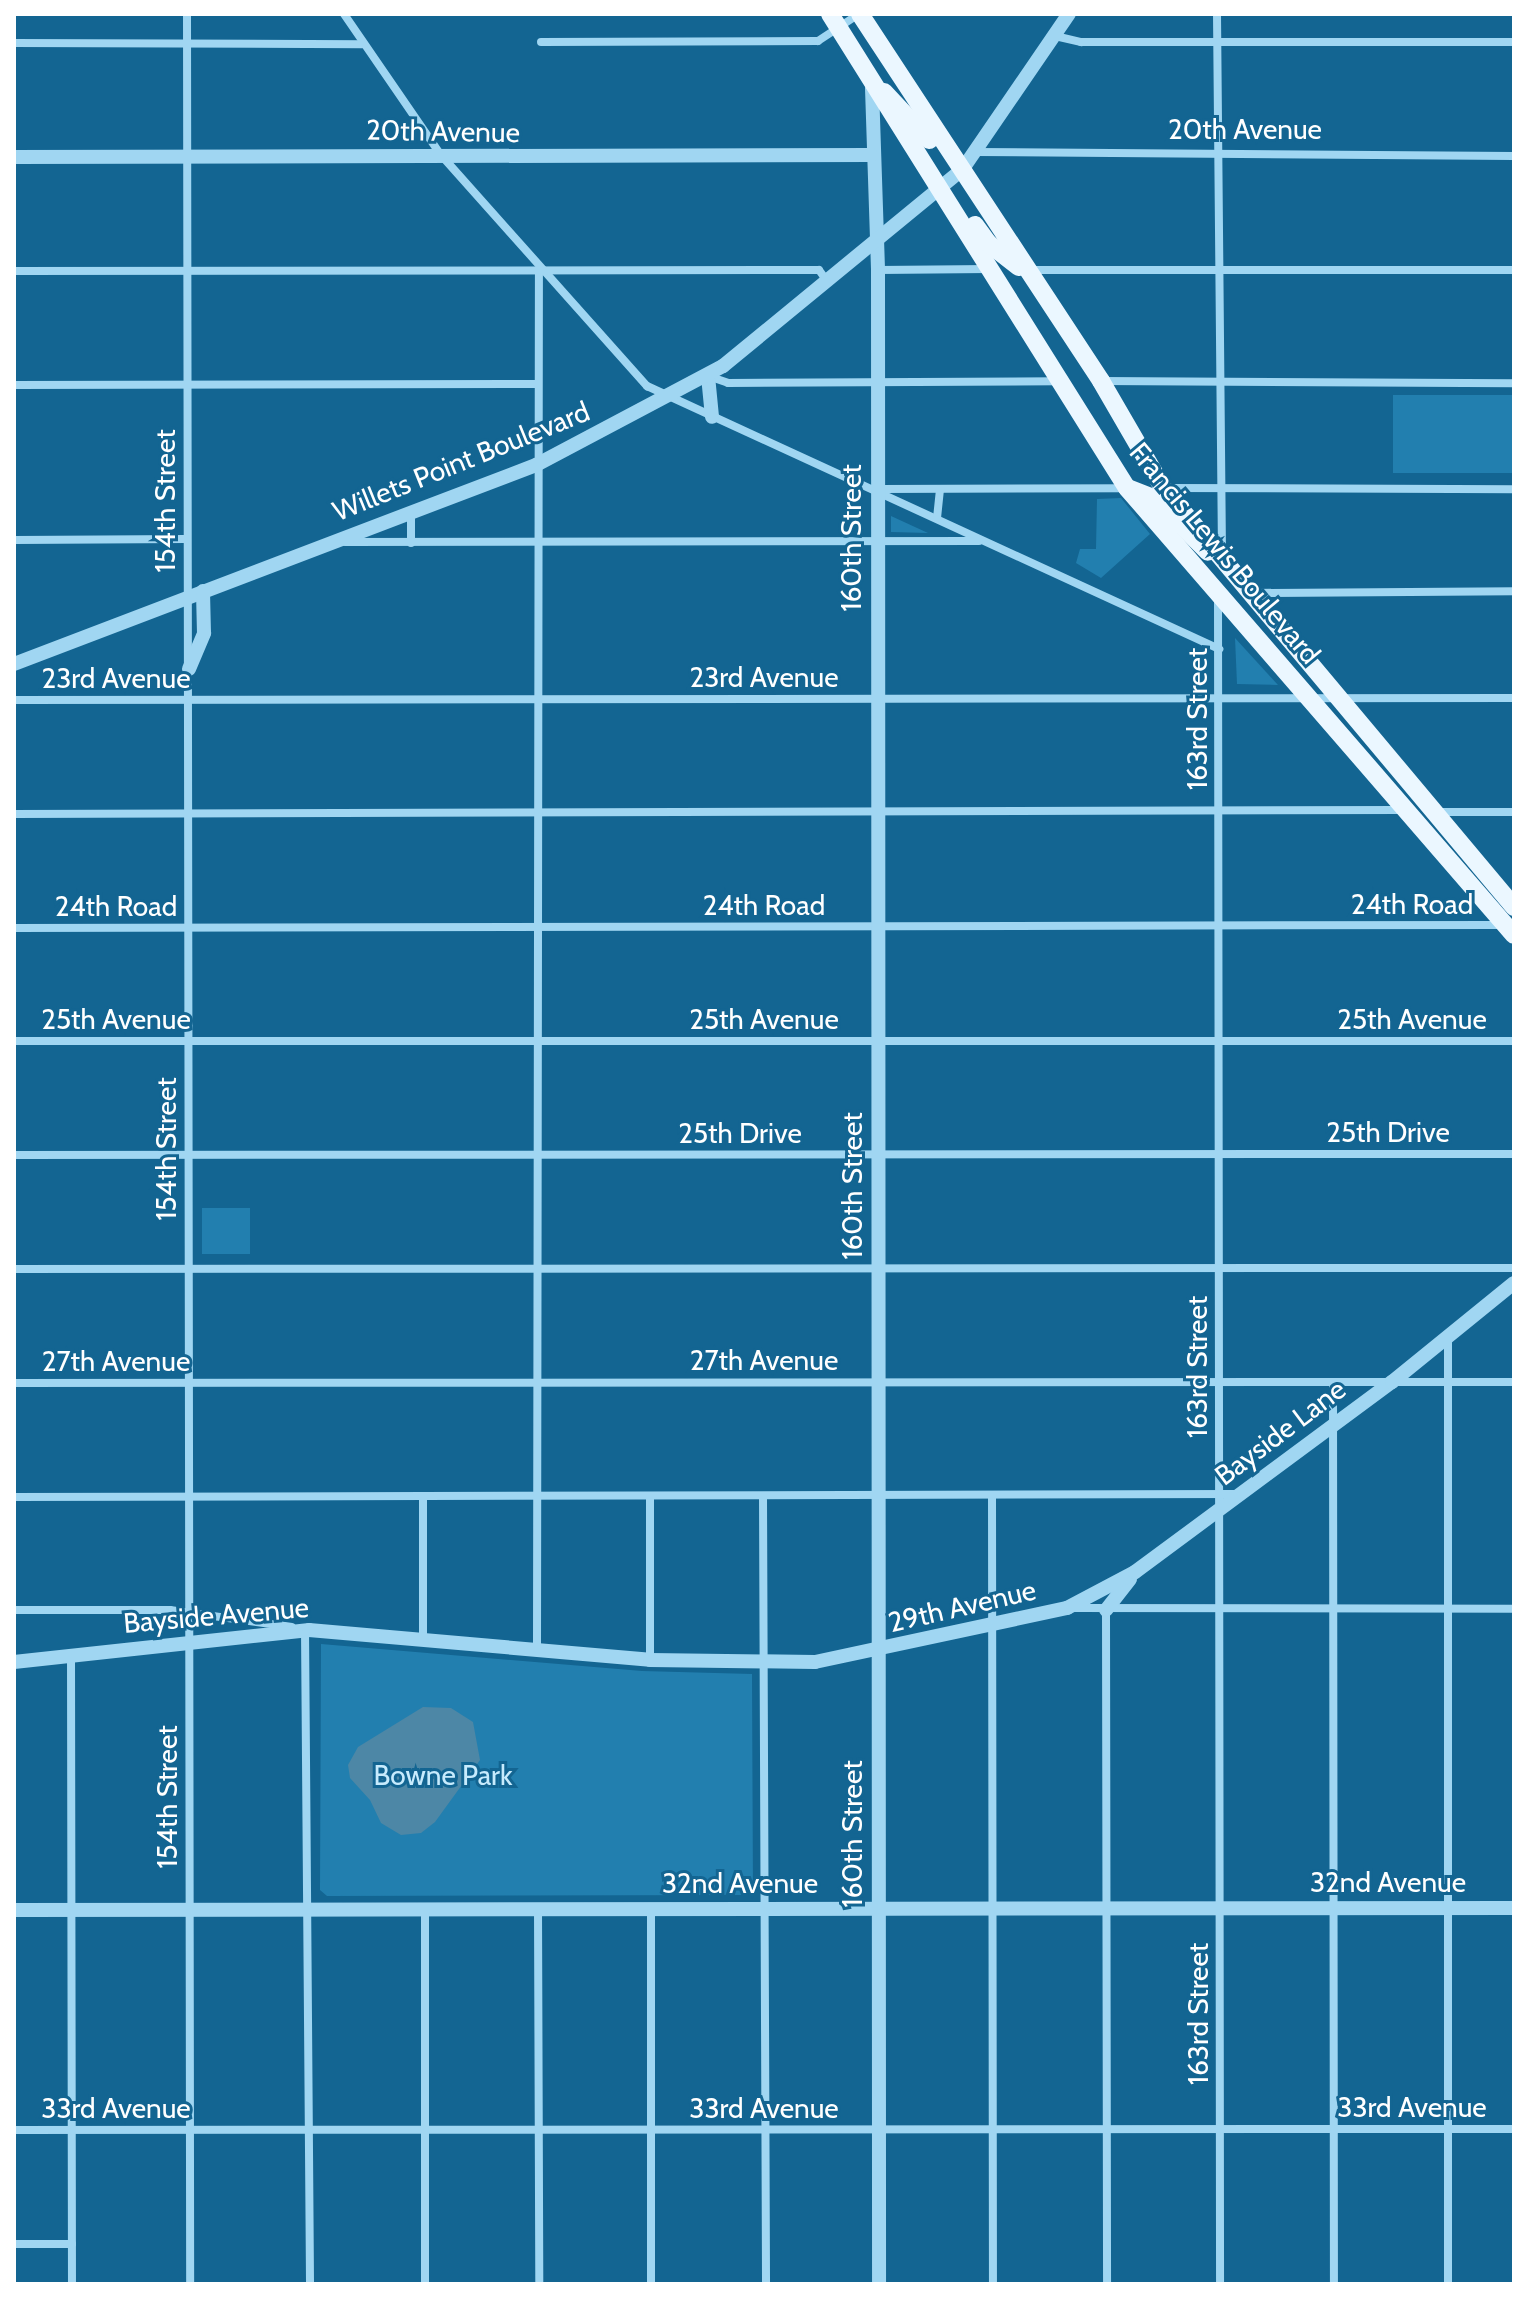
<!DOCTYPE html>
<html>
<head>
<meta charset="utf-8">
<style>
  body { margin:0 }
  #map { position:relative; width:1528px; height:2298px; overflow:hidden; background:#136592; font-family:Cabin,sans-serif }
  div>[style] { position:absolute }
  .green>* { inset:0; background:#227faf; transform-origin:0 0 }
  .water>* { inset:0; background:#4d87a6 }
  .minor>* { height:8px; margin:-4px; padding:0 4px; transform-origin:4px; border-radius:4px; background:#a0d6f2 }
  .tertiary>* { height:14px; margin:-7px; padding:0 7px; transform-origin:7px; border-radius:7px; background:#a0d6f2 }
  .primary>* { height:18px; margin:-9px; padding:0 9px; transform-origin:9px; border-radius:9px; background:#ebf7ff }
  span { translate:-50% -50%; white-space:nowrap; text-align:center; line-height:1.15; -webkit-text-stroke:6px #136592; paint-order:stroke }
  .street-label { font-size:28px; color:#fff }
  .park-label { font-size:28px; color:#c7ebfd }
  .frame { position:absolute; inset:0; border:16px solid #fff; pointer-events:none }
</style>
</head>
<body>
<div id="map">
  <div class="green">
    <div style="left:1393px;top:395px;width:121px;height:78px"></div>
    <div style="clip-path:polygon(1121px 498px,1150px 534px,1101px 578px,1076px 563px,1080px 549px,1096px 549px,1097px 499px)"></div>
    <div style="clip-path:polygon(891px 516px,928px 533px,891px 532px)"></div>
    <div style="clip-path:polygon(1235px 638px,1278px 685px,1237px 684px)"></div>
    <div style="left:202px;top:1208px;width:48px;height:46px"></div>
    <div style="clip-path:polygon(321px 1644px,642px 1671px,752px 1674px,753px 1895px,327px 1896px,320px 1890px)"></div>
  </div>
  <div class="water">
    <div style="clip-path:polygon(423px 1707px,451px 1708px,473px 1722px,480px 1760px,435px 1822px,421px 1833px,401px 1835px,381px 1823px,370px 1800px,350px 1778px,348px 1765px,358px 1747px)"></div>
  </div>
  <div class="minor">
    <div style="left:187px;top:14px;width:2270px;rotate:89.92deg"></div>
    <div style="left:344px;top:14px;width:171px;rotate:55.5deg"></div>
    <div style="left:441px;top:155px;width:310px;rotate:48.3deg"></div>
    <div style="left:647px;top:386px;width:630px;rotate:24.69deg"></div>
    <div style="left:1217px;top:14px;width:539px;rotate:89.47deg"></div>
    <div style="left:1055px;top:36px;width:27px;rotate:13deg"></div>
    <div style="left:1081px;top:42px;width:433px"></div>
    <div style="left:541px;top:42px;width:277px;rotate:-0.2deg"></div>
    <div style="left:818px;top:41px;width:49px;rotate:-33.4deg"></div>
    <div style="left:14px;top:43px;width:348px;rotate:0.2deg"></div>
    <div style="left:976px;top:152px;width:538px;rotate:0.43deg"></div>
    <div style="left:878px;top:270px;width:111px;rotate:-0.5deg"></div>
    <div style="left:1029px;top:270px;width:485px"></div>
    <div style="left:14px;top:271px;width:805px;rotate:-0.07deg"></div>
    <div style="left:819px;top:270px;width:14px;rotate:54deg"></div>
    <div style="left:708px;top:376px;width:21px;rotate:19deg"></div>
    <div style="left:728px;top:383px;width:329px;rotate:-0.3deg"></div>
    <div style="left:1101px;top:381px;width:413px;rotate:0.3deg"></div>
    <div style="left:14px;top:385px;width:522px;rotate:-0.11deg"></div>
    <div style="left:1165px;top:488px;width:349px;rotate:0.2deg"></div>
    <div style="left:881px;top:489px;width:247px;rotate:-0.2deg"></div>
    <div style="left:411px;top:512px;width:31px;rotate:90deg"></div>
    <div style="left:937px;top:518px;width:29px;rotate:-84deg"></div>
    <div style="left:14px;top:540px;width:172px;rotate:-0.3deg"></div>
    <div style="left:345px;top:542px;width:634px;rotate:-0.09deg"></div>
    <div style="left:1253px;top:593px;width:261px;rotate:-0.4deg"></div>
    <div style="left:1218px;top:597px;width:1687px;rotate:89.93deg"></div>
    <div style="left:14px;top:700px;width:1500px;rotate:-0.08deg"></div>
    <div style="left:1435px;top:812px;width:79px"></div>
    <div style="left:14px;top:814px;width:1387px;rotate:-0.17deg"></div>
    <div style="left:14px;top:928px;width:1487px;rotate:-0.12deg"></div>
    <div style="left:14px;top:1041px;width:1500px"></div>
    <div style="left:14px;top:1155px;width:1500px;rotate:-0.04deg"></div>
    <div style="left:14px;top:1269px;width:1500px;rotate:-0.04deg"></div>
    <div style="left:1448px;top:1338px;width:946px;rotate:90deg"></div>
    <div style="left:1333px;top:1382px;width:902px;rotate:89.94deg"></div>
    <div style="left:14px;top:1383px;width:1500px;rotate:-0.04deg"></div>
    <div style="left:992px;top:1495px;width:789px;rotate:89.93deg"></div>
    <div style="left:650px;top:1496px;width:164px;rotate:90deg"></div>
    <div style="left:763px;top:1496px;width:788px;rotate:89.78deg"></div>
    <div style="left:14px;top:1497px;width:1223px;rotate:-0.14deg"></div>
    <div style="left:1072px;top:1608px;width:442px;rotate:0.1deg"></div>
    <div style="left:14px;top:1610px;width:156px"></div>
    <div style="left:170px;top:1610px;width:123px;rotate:7.9deg"></div>
    <div style="left:1106px;top:1610px;width:674px;rotate:89.91deg"></div>
    <div style="left:305px;top:1629px;width:655px;rotate:89.56deg"></div>
    <div style="left:423px;top:1640px;width:144px;rotate:-90deg"></div>
    <div style="left:537px;top:1650px;width:1380px;rotate:-89.92deg"></div>
    <div style="left:71px;top:1655px;width:629px;rotate:89.91deg"></div>
    <div style="left:425px;top:1909px;width:375px;rotate:90deg"></div>
    <div style="left:538px;top:1909px;width:375px;rotate:89.8deg"></div>
    <div style="left:651px;top:1909px;width:375px;rotate:90deg"></div>
    <div style="left:14px;top:2130px;width:1500px;rotate:-0.04deg"></div>
    <div style="left:14px;top:2244px;width:58px"></div>
  </div>
  <div class="tertiary">
    <div style="left:872px;top:88px;width:182px;rotate:88.1deg"></div>
    <div style="left:878px;top:270px;width:2014px;rotate:89.97deg"></div>
    <div style="left:14px;top:157px;width:857px;rotate:-0.13deg"></div>
    <div style="left:708px;top:376px;width:41px;rotate:84.4deg"></div>
    <div style="left:14px;top:664px;width:559px;rotate:-20.87deg"></div>
    <div style="left:536px;top:465px;width:212px;rotate:-27.9deg"></div>
    <div style="left:723px;top:366px;width:309px;rotate:-39.4deg"></div>
    <div style="left:962px;top:170px;width:189px;rotate:-55.6deg"></div>
    <div style="left:189px;top:669px;width:39px;rotate:-67deg"></div>
    <div style="left:204px;top:633px;width:42px;rotate:-91.4deg"></div>
    <div style="left:1106px;top:1610px;width:39px;rotate:-52deg"></div>
    <div style="left:14px;top:1662px;width:297px;rotate:-6.2deg"></div>
    <div style="left:309px;top:1630px;width:342px;rotate:5deg"></div>
    <div style="left:650px;top:1660px;width:165px;rotate:0.7deg"></div>
    <div style="left:815px;top:1662px;width:258px;rotate:-12.1deg"></div>
    <div style="left:1067px;top:1608px;width:77px;rotate:-27.9deg"></div>
    <div style="left:1135px;top:1572px;width:320px;rotate:-36.5deg"></div>
    <div style="left:1392px;top:1382px;width:157px;rotate:-39.1deg"></div>
    <div style="left:14px;top:1910px;width:1500px;rotate:-0.08deg"></div>
  </div>
  <div class="primary">
    <div style="left:830px;top:14px;width:559px;rotate:57.93deg"></div>
    <div style="left:1127px;top:488px;width:591px;rotate:49.11deg"></div>
    <div style="left:860px;top:14px;width:439px;rotate:56.7deg"></div>
    <div style="left:1101px;top:381px;width:124px;rotate:59.9deg"></div>
    <div style="left:1163px;top:488px;width:547px;rotate:50.05deg"></div>
    <div style="left:884px;top:92px;width:66px;rotate:46.8deg"></div>
    <div style="left:975px;top:225px;width:22px;rotate:54deg"></div>
    <div style="left:988px;top:243px;width:39px;rotate:38deg"></div>
    <div style="left:1130px;top:489px;width:26px;rotate:21deg"></div>
    <div style="left:1154px;top:498px;width:76px;rotate:45deg"></div>
  </div>
  <div class="street-label">
    <span style="left:1245px;top:129px">20th Avenue</span>
    <span style="left:443px;top:131px;rotate:1deg">20th Avenue</span>
    <span style="left:461px;top:461px;rotate:-22deg">Willets Point Boulevard</span>
    <span style="left:165px;top:501px;rotate:-90deg">154th Street</span>
    <span style="left:851px;top:538px;rotate:-90deg">160th Street</span>
    <span style="left:1225px;top:553px;rotate:50deg">Francis Lewis Boulevard</span>
    <span style="left:764px;top:677px">23rd Avenue</span>
    <span style="left:116px;top:678px">23rd Avenue</span>
    <span style="left:1197px;top:719px;rotate:-90deg">163rd Street</span>
    <span style="left:1412px;top:904px">24th Road</span>
    <span style="left:764px;top:905px">24th Road</span>
    <span style="left:116px;top:906px">24th Road</span>
    <span style="left:116px;top:1019px">25th Avenue</span>
    <span style="left:764px;top:1019px">25th Avenue</span>
    <span style="left:1412px;top:1019px">25th Avenue</span>
    <span style="left:1388px;top:1132px">25th Drive</span>
    <span style="left:740px;top:1133px">25th Drive</span>
    <span style="left:166px;top:1149px;rotate:-90deg">154th Street</span>
    <span style="left:852px;top:1186px;rotate:-90deg">160th Street</span>
    <span style="left:764px;top:1360px">27th Avenue</span>
    <span style="left:116px;top:1361px">27th Avenue</span>
    <span style="left:1197px;top:1367px;rotate:-90deg">163rd Street</span>
    <span style="left:1280px;top:1432px;rotate:-37deg">Bayside Lane</span>
    <span style="left:962px;top:1606px;rotate:-13deg">29th Avenue</span>
    <span style="left:216px;top:1615px;rotate:-5deg">Bayside Avenue</span>
    <span style="left:167px;top:1797px;rotate:-90deg">154th Street</span>
    <span style="left:852px;top:1834px;rotate:-90deg">160th Street</span>
    <span style="left:1388px;top:1882px">32nd Avenue</span>
    <span style="left:740px;top:1883px">32nd Avenue</span>
    <span style="left:1198px;top:2014px;rotate:-90deg">163rd Street</span>
    <span style="left:1412px;top:2107px">33rd Avenue</span>
    <span style="left:116px;top:2108px">33rd Avenue</span>
    <span style="left:764px;top:2108px">33rd Avenue</span>
  </div>
  <div class="park-label">
    <span style="left:443px;top:1775px">Bowne Park</span>
  </div>
  <div class="frame"></div>
</div>
</body>
</html>
